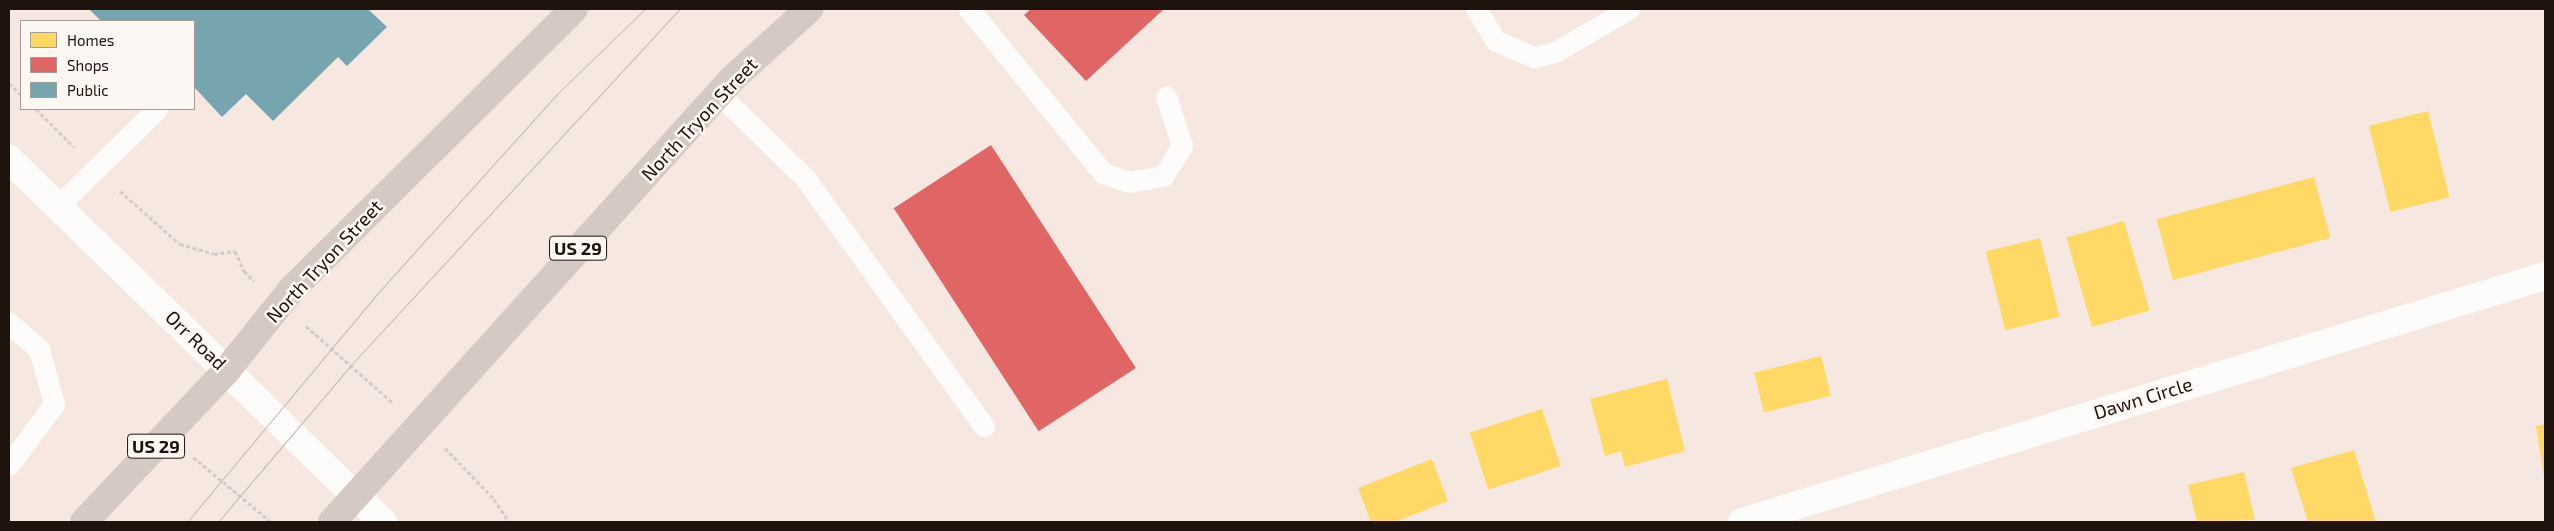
<!DOCTYPE html>
<html>
<head>
<meta charset="utf-8">
<style>
  body { margin:0 }
  #map { position:relative; width:2554px; height:531px; overflow:hidden; background:#f6e8e1; font-family:"Exo 2",sans-serif }
  div>[style] { position:absolute }
  .homes>* { inset:0; background:#ffd966; transform-origin:0 0 }
  .shops>* { inset:0; background:#e06666; transform-origin:0 0 }
  .public>* { inset:0; background:#76a5af }
  .path>* { height:3px; margin-top:-1.5px; transform-origin:0; background:repeating-linear-gradient(90deg,#d2ccca 0 4px,transparent 0 6.5px) }
  .lane>* { height:21px; margin:-10.5px; padding:0 10.5px; transform-origin:10.5px; border-radius:10.5px; background:#fefcfa }
  .street>* { height:28px; margin:-14px; padding:0 14px; transform-origin:14px; border-radius:14px; background:#fefcfa }
  .secondary>* { height:28px; margin:-14px; padding:0 14px; transform-origin:14px; border-radius:14px; background:#fefcfa }
  .primary>* { height:28px; margin:-14px; padding:0 14px; transform-origin:14px; border-radius:14px; background:#d4c9c3 }
  .tram>* { height:1px; margin:-0.5px; padding:0 0.5px; transform-origin:0.5px; border-radius:0.5px; background:#bdb9b7 }
  span { translate:-50% -50%; white-space:nowrap; text-align:center; line-height:1.15; -webkit-text-stroke:5px #fdf7f3; paint-order:stroke }
  .shield-label span { padding:1px 4px; background:#fdf7f3; border:1px solid; border-radius:4px; -webkit-text-stroke-width:0 }
  .shield-label { font-size:18px; color:#1e130d; font-weight:700 }
  .street-label { font-size:19px; color:#1e130d }
  .frame { position:absolute; inset:0; border:10px solid #1e130d; pointer-events:none }
  .legend { position:absolute; left:20px; top:20px; width:175px; height:90px; box-sizing:border-box; background:#fdf7f3; border:1px solid #a49c97; margin:0; padding:6px 9px; list-style:none; font-size:15px; color:#1e130d }
  .legend li { display:flex; align-items:center; gap:10px; height:25px }
  .legend b { width:25px; border:1px solid #a49c97 }
</style>
</head>
<body>
<div id="map">
  <div class="homes">
    <div style="left:2428px;top:111px;width:89px;height:61px;rotate:76deg"></div>
    <div style="left:2314px;top:177px;width:63px;height:163px;rotate:75deg"></div>
    <div style="left:2124px;top:221px;width:93px;height:60px;rotate:74deg"></div>
    <div style="left:2040px;top:238px;width:81px;height:56px;rotate:76deg"></div>
    <div style="left:1821px;top:356px;width:41px;height:69px;rotate:76deg"></div>
    <div style="clip-path:polygon(1667px 379px,1685px 451px,1625px 467px,1621px 451px,1605px 456px,1590px 399px)"></div>
    <div style="left:1542px;top:409px;width:60px;height:76px;rotate:72deg"></div>
    <div style="clip-path:polygon(2545px 424px,2545px 476px,2544px 476px,2536px 426px)"></div>
    <div style="clip-path:polygon(2354px 450px,2376px 522px,2308px 522px,2291px 468px)"></div>
    <div style="clip-path:polygon(1432px 459px,1448px 501px,1395px 522px,1371px 522px,1358px 488px)"></div>
    <div style="clip-path:polygon(2244px 472px,2255px 520px,2197px 522px,2188px 485px)"></div>
  </div>
  <div class="shops">
    <div style="clip-path:polygon(1031px 9px,1164px 9px,1086px 81px,1024px 15px)"></div>
    <div style="left:991px;top:145px;width:266px;height:116px;rotate:57deg"></div>
  </div>
  <div class="public">
    <div style="clip-path:polygon(89px 9px,368px 9px,387px 27px,347px 66px,338px 57px,273px 121px,246px 94px,222px 117px,194px 87px,194px 21px,101px 21px)"></div>
  </div>
  <div class="path">
    <div style="left:9px;top:83px;width:17px;rotate:45deg"></div>
    <div style="left:36px;top:109px;width:54px;rotate:45deg"></div>
    <div style="left:120px;top:191px;width:80px;rotate:41.5deg"></div>
    <div style="left:180px;top:244px;width:35px;rotate:16deg"></div>
    <div style="left:214px;top:254px;width:21px;rotate:-8deg"></div>
    <div style="left:235px;top:251px;width:22px;rotate:66deg"></div>
    <div style="left:244px;top:271px;width:14px;rotate:45deg"></div>
    <div style="left:306px;top:326px;width:116px;rotate:41.5deg"></div>
    <div style="left:445px;top:448px;width:71px;rotate:46.1deg"></div>
    <div style="left:494px;top:499px;width:27px;rotate:57deg"></div>
    <div style="left:193px;top:457px;width:100px;rotate:39.7deg"></div>
  </div>
  <div class="lane">
    <div style="left:969px;top:9px;width:212px;rotate:50.7deg"></div>
    <div style="left:1103px;top:173px;width:28px;rotate:19deg"></div>
    <div style="left:1129px;top:182px;width:35px;rotate:-10deg"></div>
    <div style="left:1163px;top:176px;width:36px;rotate:-58deg"></div>
    <div style="left:1182px;top:146px;width:52px;rotate:-107.7deg"></div>
    <div style="left:1476px;top:9px;width:38px;rotate:58deg"></div>
    <div style="left:1496px;top:41px;width:41px;rotate:22.8deg"></div>
    <div style="left:1534px;top:57px;width:22px;rotate:-13deg"></div>
    <div style="left:1555px;top:52px;width:86px;rotate:-30.2deg"></div>
    <div style="left:719px;top:94px;width:120px;rotate:44.3deg"></div>
    <div style="left:805px;top:178px;width:306px;rotate:54.2deg"></div>
    <div style="left:58px;top:206px;width:139px;rotate:-44.4deg"></div>
    <div style="left:9px;top:323px;width:40px;rotate:41deg"></div>
    <div style="left:39px;top:349px;width:57px;rotate:74.7deg"></div>
    <div style="left:54px;top:404px;width:76px;rotate:126.4deg"></div>
  </div>
  <div class="street">
    <div style="left:355px;top:495px;width:39px;rotate:44deg"></div>
    <div style="left:1742px;top:522px;width:840px;rotate:-17.03deg"></div>
  </div>
  <div class="secondary">
    <div style="left:9px;top:159px;width:482px;rotate:44.2deg"></div>
  </div>
  <div class="primary">
    <div style="left:84px;top:522px;width:209px;rotate:-46.7deg"></div>
    <div style="left:227px;top:370px;width:104px;rotate:-51.3deg"></div>
    <div style="left:292px;top:289px;width:397px;rotate:-44.8deg"></div>
    <div style="left:332px;top:522px;width:598px;rotate:-47.91deg"></div>
    <div style="left:733px;top:78px;width:103px;rotate:-42.2deg"></div>
  </div>
  <div class="tram">
    <div style="left:187px;top:522px;width:297px;rotate:-50.2deg"></div>
    <div style="left:377px;top:294px;width:269px;rotate:-48deg"></div>
    <div style="left:557px;top:94px;width:122px;rotate:-44deg"></div>
    <div style="left:218px;top:522px;width:206px;rotate:-49.7deg"></div>
    <div style="left:351px;top:365px;width:485px;rotate:-47.3deg"></div>
  </div>
  <div class="shield-label">
    <span style="left:578px;top:248px">US 29</span>
    <span style="left:156px;top:446px">US 29</span>
  </div>
  <div class="street-label">
    <span style="left:699px;top:119px;rotate:-47deg">North Tryon Street</span>
    <span style="left:324px;top:261px;rotate:-47deg">North Tryon Street</span>
    <span style="left:196px;top:340px;rotate:44deg">Orr Road</span>
    <span style="left:2143px;top:398px;rotate:-17deg">Dawn Circle</span>
  </div>
  <div class="frame"></div>
  <ul class="legend">
  <li><b style="height:14px;background:#ffd966"></b>Homes</li>
  <li><b style="height:14px;background:#e06666"></b>Shops</li>
  <li><b style="height:14px;background:#76a5af"></b>Public</li>
  </ul>
</div>
</body>
</html>
